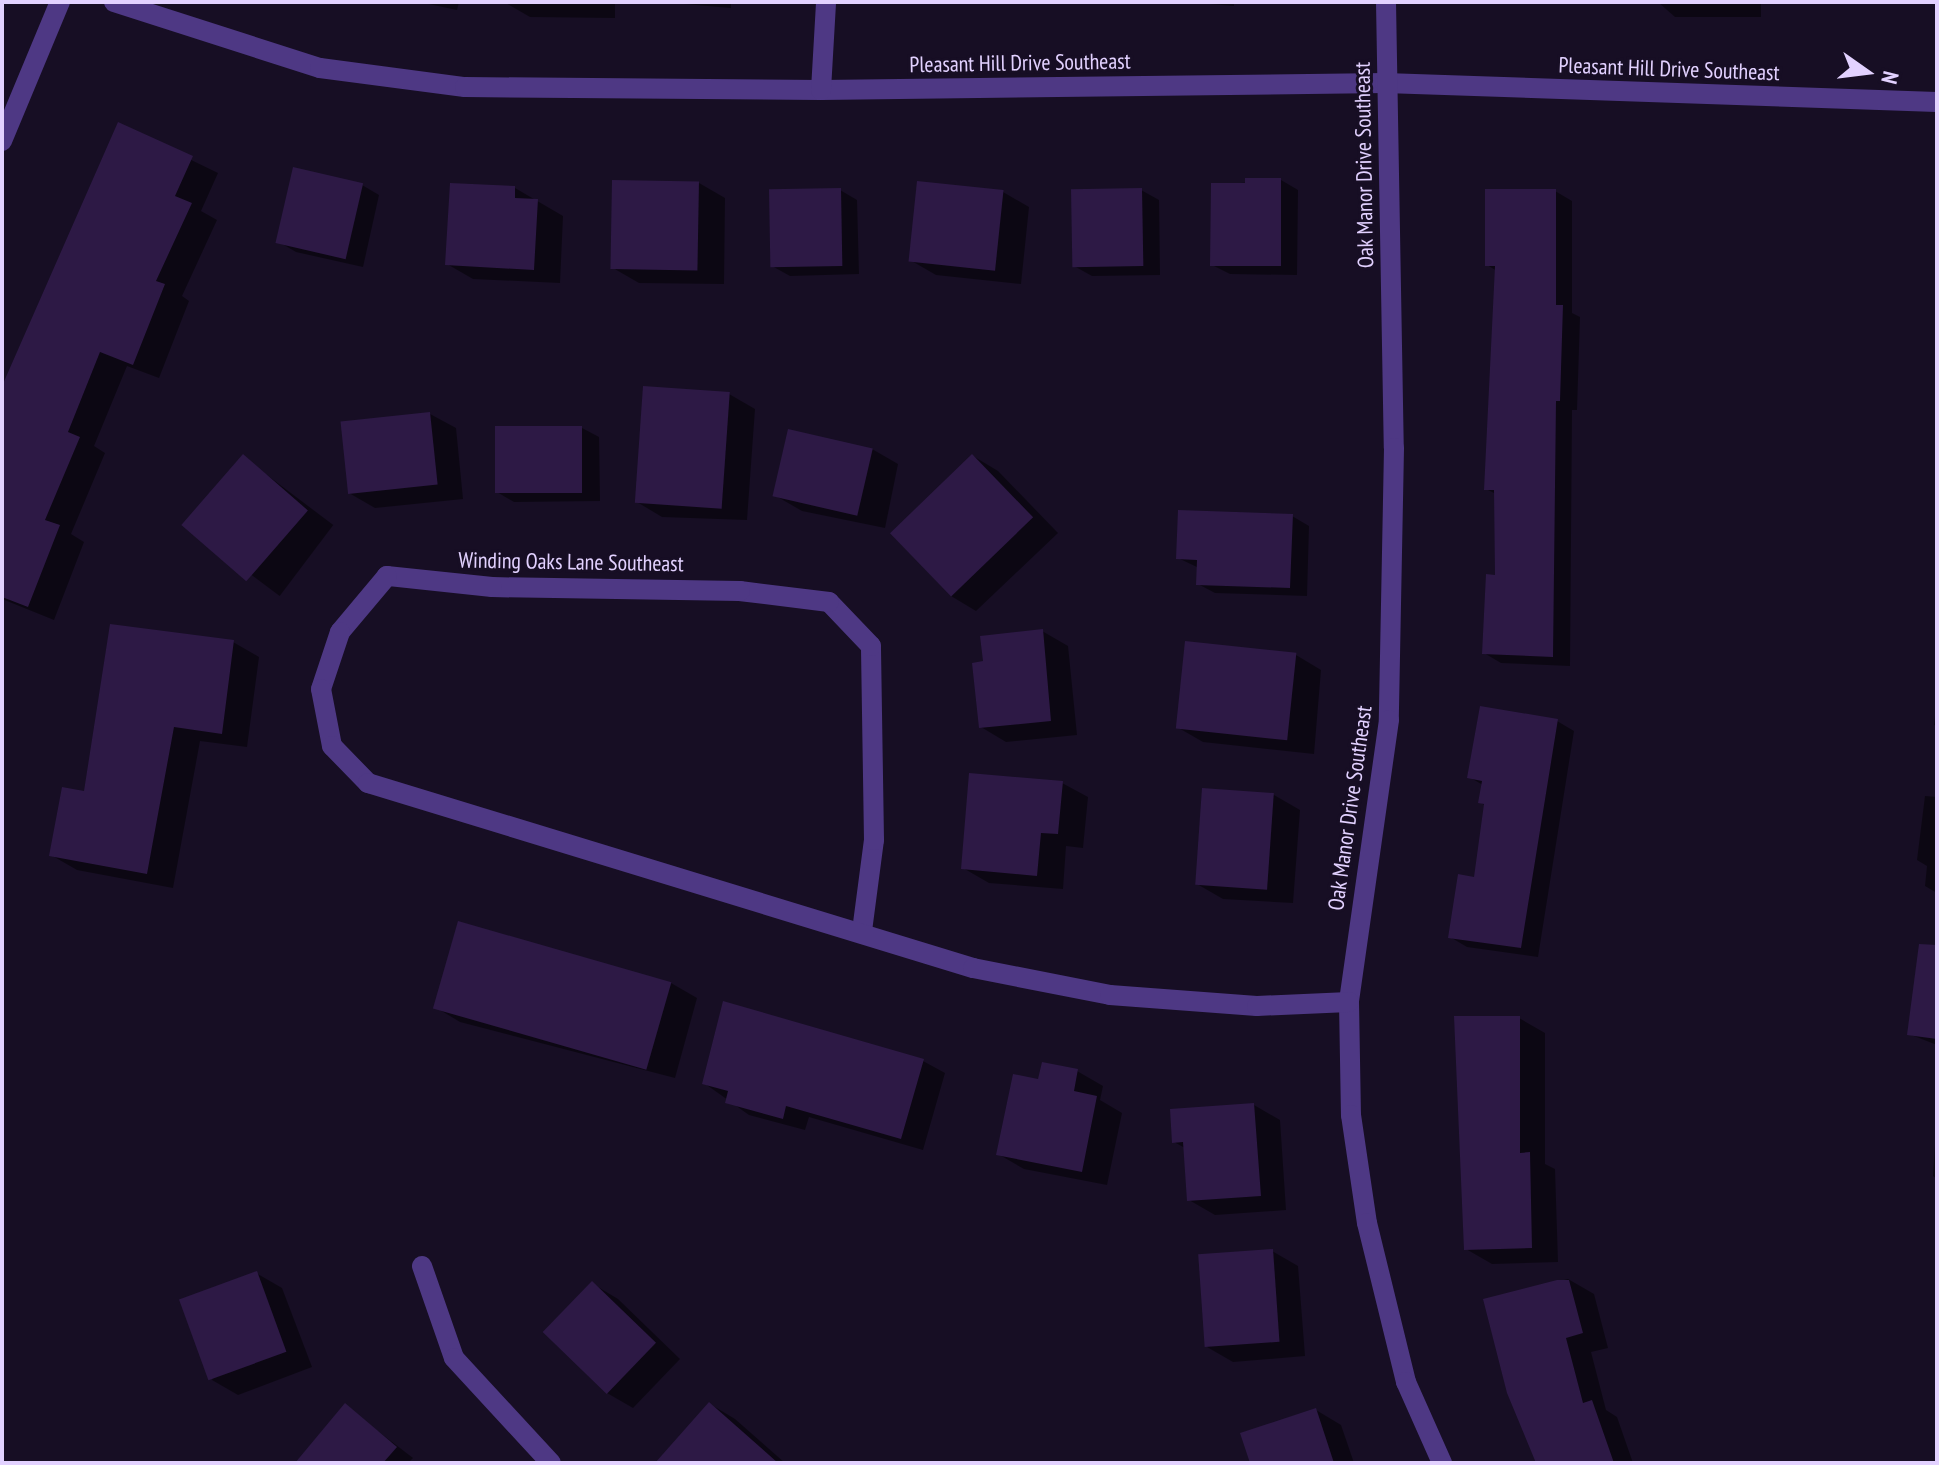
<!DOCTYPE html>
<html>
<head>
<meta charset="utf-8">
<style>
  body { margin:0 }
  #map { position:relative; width:1939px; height:1465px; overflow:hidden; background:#170e24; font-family:"PT Sans Narrow",sans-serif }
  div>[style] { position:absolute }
  .shadow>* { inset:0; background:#0007; transform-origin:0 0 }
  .building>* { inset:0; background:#2d1945; transform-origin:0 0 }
  .minor>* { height:20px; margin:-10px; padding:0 10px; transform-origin:10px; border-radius:10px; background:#4e3884 }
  span { translate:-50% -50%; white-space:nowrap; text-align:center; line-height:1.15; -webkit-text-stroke:6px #170e24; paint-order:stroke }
  .street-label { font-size:22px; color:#e2d1ff }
  .frame { position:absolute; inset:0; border:4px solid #e2d1ff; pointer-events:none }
  .north { position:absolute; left:1827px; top:32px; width:80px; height:80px; -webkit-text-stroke:6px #170e24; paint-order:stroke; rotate:104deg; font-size:22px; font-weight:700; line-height:32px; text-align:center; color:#e2d1ff }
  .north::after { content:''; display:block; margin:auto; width:28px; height:36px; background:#e2d1ff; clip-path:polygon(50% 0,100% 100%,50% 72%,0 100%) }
</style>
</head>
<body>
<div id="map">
  <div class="shadow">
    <div style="clip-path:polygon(419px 2px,459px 2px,457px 10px)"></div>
    <div style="clip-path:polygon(504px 2px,615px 2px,615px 18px,530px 17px)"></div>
    <div style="clip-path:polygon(661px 2px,731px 2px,731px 8px)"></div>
    <div style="clip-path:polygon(1186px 2px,1234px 2px,1234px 6px)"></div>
    <div style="clip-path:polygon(1658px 2px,1761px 2px,1761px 17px,1675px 17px)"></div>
    <div style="clip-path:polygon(119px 125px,218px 173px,201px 211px,217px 220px,182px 296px,189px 301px,159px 378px,127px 366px,94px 446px,105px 453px,71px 534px,84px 542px,54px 620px,2px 599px,2px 393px)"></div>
    <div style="clip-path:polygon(1281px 180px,1298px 190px,1297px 275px,1230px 274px,1212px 265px,1213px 185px)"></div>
    <div style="clip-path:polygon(699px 183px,725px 198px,724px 284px,639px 283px,613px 268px)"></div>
    <div style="clip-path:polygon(362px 185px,379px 195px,363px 267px,296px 252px,279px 242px)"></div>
    <div style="clip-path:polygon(515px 188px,563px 216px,560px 283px,473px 279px,447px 264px)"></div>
    <div style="clip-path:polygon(840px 190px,857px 200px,859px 274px,790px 276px,772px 266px)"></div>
    <div style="clip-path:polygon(1141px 190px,1159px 200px,1160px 275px,1092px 276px,1074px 266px)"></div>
    <div style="clip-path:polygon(1555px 191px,1572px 201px,1572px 313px,1580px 317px,1577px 410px,1572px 410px,1570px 666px,1501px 663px,1484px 653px,1497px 577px,1496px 494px,1486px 489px,1497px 271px,1487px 265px)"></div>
    <div style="clip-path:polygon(1003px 192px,1029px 207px,1021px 284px,936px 275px,910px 260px)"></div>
    <div style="clip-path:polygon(729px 394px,755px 409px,747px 520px,662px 517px,637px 502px)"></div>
    <div style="clip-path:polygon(430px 414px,456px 428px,463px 499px,375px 508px,349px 493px)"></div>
    <div style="clip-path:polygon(582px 428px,599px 437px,600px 501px,514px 502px,497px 492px)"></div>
    <div style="clip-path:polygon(872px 449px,898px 464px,885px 528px,802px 511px,776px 496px)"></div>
    <div style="clip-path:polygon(973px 456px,998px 471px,1058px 533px,976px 611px,951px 596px)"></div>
    <div style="left:243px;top:457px;width:113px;height:89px;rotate:37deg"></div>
    <div style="clip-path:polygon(1292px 516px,1309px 526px,1307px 596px,1215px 593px,1198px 584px,1199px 568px,1178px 558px)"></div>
    <div style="clip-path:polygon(1042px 631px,1068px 646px,1077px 735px,1006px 742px,981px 727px,985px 663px)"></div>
    <div style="clip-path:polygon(233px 642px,259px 657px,247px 747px,200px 741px,173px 888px,77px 870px,51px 855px,85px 794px)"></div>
    <div style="clip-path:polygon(1296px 655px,1321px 670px,1314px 754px,1203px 742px,1177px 727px)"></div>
    <div style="clip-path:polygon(1937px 700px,1937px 726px,1934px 725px)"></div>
    <div style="clip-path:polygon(1557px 721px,1574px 731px,1538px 957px,1467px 947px,1450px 937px,1476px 879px,1486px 806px,1480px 802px,1483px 785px,1469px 777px)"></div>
    <div style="clip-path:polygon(1062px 783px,1088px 797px,1083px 848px,1066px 846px,1063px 889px,989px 883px,963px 868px)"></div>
    <div style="clip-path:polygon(1274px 795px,1300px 810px,1293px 903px,1223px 899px,1197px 884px)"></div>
    <div style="clip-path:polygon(1925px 796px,1937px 797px,1937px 893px,1925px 886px,1927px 866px,1917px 860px)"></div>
    <div style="clip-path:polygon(459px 924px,671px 983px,697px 998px,675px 1078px,460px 1022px,435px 1007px)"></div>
    <div style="clip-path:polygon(1937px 953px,1937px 1045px,1909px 1034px)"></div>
    <div style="clip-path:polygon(1456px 1018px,1519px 1018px,1545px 1033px,1545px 1164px,1555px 1169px,1558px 1262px,1492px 1264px,1466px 1249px)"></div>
    <div style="clip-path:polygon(923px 1061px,945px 1073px,923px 1150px,809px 1117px,805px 1130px,749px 1115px,704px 1083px)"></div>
    <div style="clip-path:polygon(1077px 1071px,1103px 1086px,1100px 1100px,1122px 1113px,1107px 1185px,1024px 1169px,998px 1154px,1040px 1081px)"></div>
    <div style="clip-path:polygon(1254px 1105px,1280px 1120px,1286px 1210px,1215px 1215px,1189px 1200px,1185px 1148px,1174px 1142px)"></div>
    <div style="clip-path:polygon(1937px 1114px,1937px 1179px,1933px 1176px)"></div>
    <div style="clip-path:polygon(1272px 1251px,1298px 1266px,1305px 1356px,1233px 1362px,1207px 1347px)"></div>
    <div style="clip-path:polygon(256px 1273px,282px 1288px,312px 1367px,238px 1395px,212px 1380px)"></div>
    <div style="clip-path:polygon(1568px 1279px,1594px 1294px,1608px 1348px,1591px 1352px,1606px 1410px,1617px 1417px,1633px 1463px,1537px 1463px,1486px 1300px)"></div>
    <div style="clip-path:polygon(593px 1284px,618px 1299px,680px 1359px,633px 1408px,607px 1393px)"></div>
    <div style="clip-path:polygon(710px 1404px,735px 1419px,785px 1463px,670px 1463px)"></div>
    <div style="clip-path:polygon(345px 1406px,413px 1458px,408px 1463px,311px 1463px)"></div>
    <div style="clip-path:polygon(1316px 1410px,1341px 1425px,1354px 1463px,1252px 1463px)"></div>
  </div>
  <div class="building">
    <div style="clip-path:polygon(118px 122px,193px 156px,175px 196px,192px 203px,156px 281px,165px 284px,133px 365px,100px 352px,68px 432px,80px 437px,45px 520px,60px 525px,28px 607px,2px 597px,2px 386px)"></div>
    <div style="left:293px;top:167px;width:72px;height:78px;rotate:13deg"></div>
    <div style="clip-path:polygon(1245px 178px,1281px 178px,1281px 266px,1210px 266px,1211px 183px,1245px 183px)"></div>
    <div style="left:612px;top:180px;width:87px;height:89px;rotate:1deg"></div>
    <div style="left:917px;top:181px;width:87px;height:81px;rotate:6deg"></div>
    <div style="clip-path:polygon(450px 183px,515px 186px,515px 198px,538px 199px,534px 270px,445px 265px)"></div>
    <div style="left:841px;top:188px;width:78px;height:72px;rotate:89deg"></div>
    <div style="left:1142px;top:188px;width:78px;height:71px;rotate:89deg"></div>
    <div style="clip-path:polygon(1485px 189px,1556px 189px,1556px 305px,1563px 305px,1560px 401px,1556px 401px,1553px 657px,1482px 654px,1486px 574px,1495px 575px,1494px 490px,1484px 490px,1495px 266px,1485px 266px)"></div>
    <div style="left:643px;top:386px;width:87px;height:117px;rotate:4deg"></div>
    <div style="left:430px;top:412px;width:73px;height:90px;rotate:84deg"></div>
    <div style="left:495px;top:426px;width:87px;height:67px"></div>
    <div style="left:788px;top:429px;width:87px;height:69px;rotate:13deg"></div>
    <div style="left:243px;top:454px;width:86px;height:94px;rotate:41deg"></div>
    <div style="left:972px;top:454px;width:88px;height:114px;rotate:46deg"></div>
    <div style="clip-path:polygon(1178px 510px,1293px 514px,1290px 588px,1196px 585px,1197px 560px,1176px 559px)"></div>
    <div style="clip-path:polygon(110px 624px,234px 640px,222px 734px,174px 727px,147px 874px,49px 856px,62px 787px,84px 791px)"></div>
    <div style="clip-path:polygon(1043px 629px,1051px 721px,979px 728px,972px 663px,983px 661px,980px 636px)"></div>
    <div style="left:1185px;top:641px;width:112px;height:88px;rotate:6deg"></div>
    <div style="clip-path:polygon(1480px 706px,1558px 719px,1521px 948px,1448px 938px,1458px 874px,1474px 877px,1484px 804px,1478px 803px,1482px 781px,1467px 778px)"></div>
    <div style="clip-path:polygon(969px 773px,1063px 781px,1058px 834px,1041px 833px,1037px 876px,961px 869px)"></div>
    <div style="left:1202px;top:788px;width:72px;height:97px;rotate:4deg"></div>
    <div style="left:458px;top:921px;width:222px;height:91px;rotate:16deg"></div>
    <div style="clip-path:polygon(1919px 944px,1937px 945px,1937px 1039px,1907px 1035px)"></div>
    <div style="clip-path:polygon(723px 1001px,924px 1059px,901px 1139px,786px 1106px,783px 1119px,725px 1103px,728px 1091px,702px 1084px)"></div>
    <div style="clip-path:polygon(1454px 1016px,1520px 1016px,1520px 1153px,1530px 1152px,1532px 1248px,1464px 1250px)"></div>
    <div style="clip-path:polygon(1042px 1062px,1078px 1069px,1074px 1091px,1097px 1096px,1082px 1172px,996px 1155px,1013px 1074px,1038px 1079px)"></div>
    <div style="clip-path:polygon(1254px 1103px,1261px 1196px,1187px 1201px,1183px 1142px,1172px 1143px,1170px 1109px)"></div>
    <div style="left:1273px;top:1249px;width:93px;height:75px;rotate:86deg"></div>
    <div style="left:257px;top:1271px;width:86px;height:83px;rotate:70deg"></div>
    <div style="clip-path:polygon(1557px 1280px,1569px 1280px,1583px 1333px,1566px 1338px,1583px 1403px,1592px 1400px,1614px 1463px,1536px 1463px,1507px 1393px,1483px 1299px)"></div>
    <div style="left:592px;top:1281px;width:89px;height:71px;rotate:44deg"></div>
    <div style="clip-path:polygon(709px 1402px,778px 1463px,655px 1463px)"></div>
    <div style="clip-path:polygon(345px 1403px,397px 1447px,383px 1463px,295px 1463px)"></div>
    <div style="clip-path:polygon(1316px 1408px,1334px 1463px,1250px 1463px,1240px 1433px)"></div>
  </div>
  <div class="minor">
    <div style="left:114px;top:2px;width:216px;rotate:17.8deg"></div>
    <div style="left:320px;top:68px;width:146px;rotate:7.5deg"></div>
    <div style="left:465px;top:87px;width:356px;rotate:0.5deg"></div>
    <div style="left:821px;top:90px;width:564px;rotate:-0.71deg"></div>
    <div style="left:1385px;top:83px;width:552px;rotate:1.97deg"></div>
    <div style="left:1386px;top:2px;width:446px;rotate:89deg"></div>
    <div style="left:1394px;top:448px;width:272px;rotate:91.1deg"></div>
    <div style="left:1389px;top:720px;width:285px;rotate:98.1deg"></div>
    <div style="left:1349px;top:1002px;width:113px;rotate:89deg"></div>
    <div style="left:1351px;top:1115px;width:109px;rotate:81.6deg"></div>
    <div style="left:1367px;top:1223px;width:164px;rotate:76.2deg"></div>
    <div style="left:1406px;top:1382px;width:89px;rotate:66deg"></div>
    <div style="left:821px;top:90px;width:88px;rotate:-86.7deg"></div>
    <div style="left:2px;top:141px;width:151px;rotate:-67.4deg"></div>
    <div style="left:862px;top:931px;width:92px;rotate:-82.5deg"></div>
    <div style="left:874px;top:840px;width:194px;rotate:-90.9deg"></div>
    <div style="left:871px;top:646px;width:61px;rotate:-133.7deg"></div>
    <div style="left:829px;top:602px;width:90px;rotate:-173deg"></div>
    <div style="left:740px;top:591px;width:248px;rotate:-179.1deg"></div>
    <div style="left:492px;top:587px;width:106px;rotate:-174deg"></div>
    <div style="left:387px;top:576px;width:73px;rotate:130deg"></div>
    <div style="left:340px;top:632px;width:60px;rotate:108.4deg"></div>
    <div style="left:321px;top:689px;width:58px;rotate:79.1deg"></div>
    <div style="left:332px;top:746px;width:52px;rotate:45.8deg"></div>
    <div style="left:368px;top:783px;width:633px;rotate:17deg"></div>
    <div style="left:973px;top:968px;width:140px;rotate:11.1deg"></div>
    <div style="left:1110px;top:995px;width:147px;rotate:4.3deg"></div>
    <div style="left:1257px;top:1006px;width:92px;rotate:-2.5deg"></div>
    <div style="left:422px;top:1266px;width:97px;rotate:70.8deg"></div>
    <div style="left:454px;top:1358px;width:143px;rotate:47.3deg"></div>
  </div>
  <div class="street-label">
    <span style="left:1020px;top:63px;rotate:-1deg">Pleasant Hill Drive Southeast</span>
    <span style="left:1669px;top:69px;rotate:2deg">Pleasant Hill Drive Southeast</span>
    <span style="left:1364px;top:165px;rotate:-91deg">Oak Manor Drive Southeast</span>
    <span style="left:571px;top:562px;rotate:1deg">Winding Oaks Lane Southeast</span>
    <span style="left:1350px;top:808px;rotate:-82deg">Oak Manor Drive Southeast</span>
  </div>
  <div class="frame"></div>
  <div class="north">N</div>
</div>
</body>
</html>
